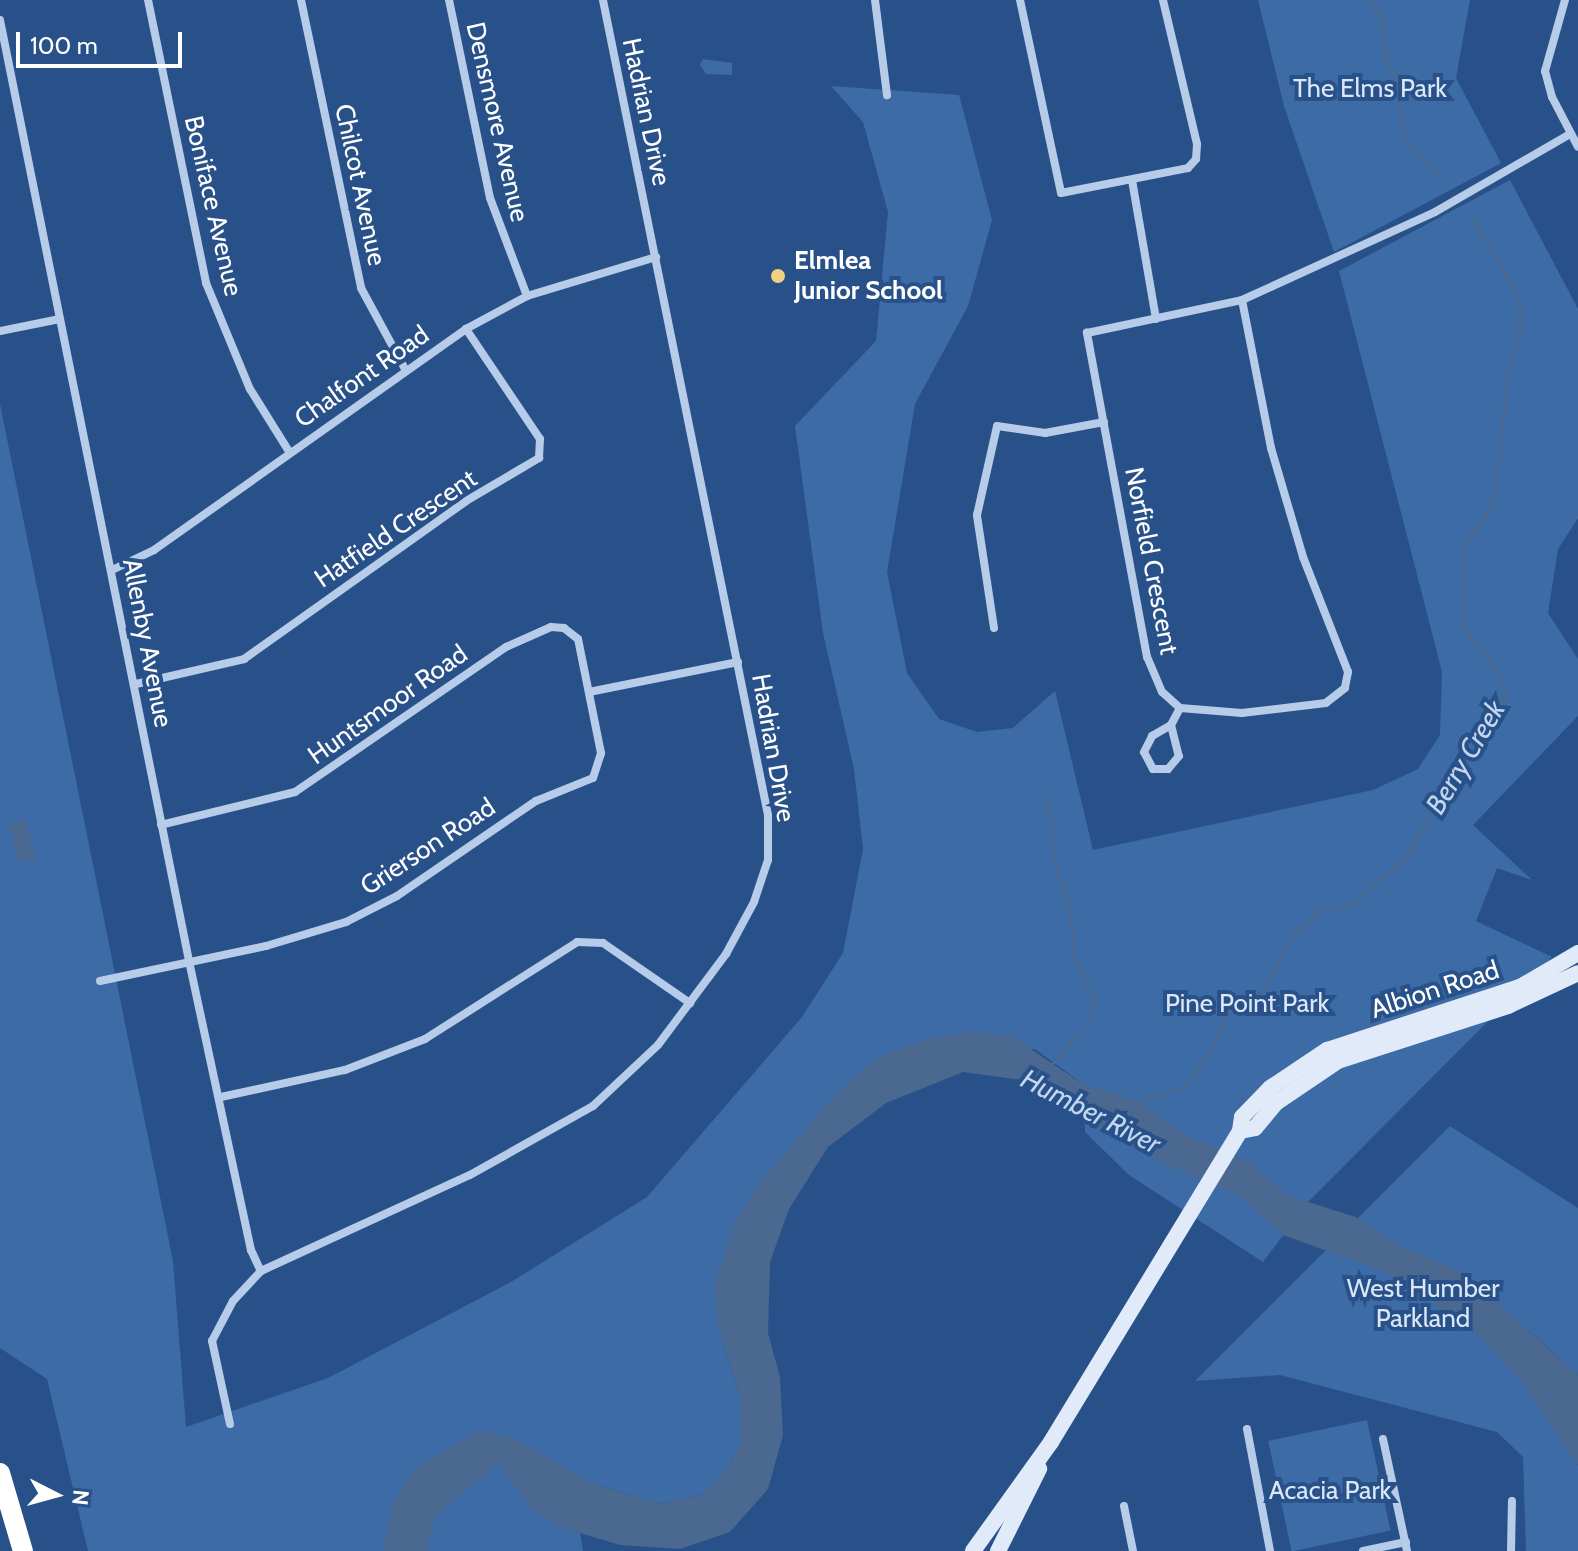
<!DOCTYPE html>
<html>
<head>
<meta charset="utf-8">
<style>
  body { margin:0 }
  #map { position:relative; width:1578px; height:1551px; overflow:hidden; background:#295189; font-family:Cabin,sans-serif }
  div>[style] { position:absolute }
  .green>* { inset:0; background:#3d6ba6; transform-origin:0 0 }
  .water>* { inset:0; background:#4b6890; transform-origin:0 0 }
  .stream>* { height:3px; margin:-1.5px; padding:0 1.5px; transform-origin:1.5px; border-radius:1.5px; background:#4b6890 }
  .minor>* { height:8px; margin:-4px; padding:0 4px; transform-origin:4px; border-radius:4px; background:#b6cce9 }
  .secondary>* { height:16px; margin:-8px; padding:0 8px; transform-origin:8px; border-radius:8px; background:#e0eaf8 }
  .motorway>* { height:20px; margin:-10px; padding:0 10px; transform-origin:10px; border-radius:10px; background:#fff }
  .dots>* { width:22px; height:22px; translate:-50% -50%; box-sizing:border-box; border:4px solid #295189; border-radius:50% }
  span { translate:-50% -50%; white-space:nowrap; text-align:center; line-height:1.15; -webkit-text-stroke:8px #295189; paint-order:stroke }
  .park-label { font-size:26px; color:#dae7f7 }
  .street-label { font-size:26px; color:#fff }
  .poi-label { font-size:26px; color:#fff; font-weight:700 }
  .left { translate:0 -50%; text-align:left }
  .water-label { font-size:28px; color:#c2d6f0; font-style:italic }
  .north { position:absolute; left:16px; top:1455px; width:80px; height:80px; -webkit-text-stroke:6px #295189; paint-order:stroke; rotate:96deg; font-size:22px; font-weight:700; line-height:32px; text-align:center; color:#fff }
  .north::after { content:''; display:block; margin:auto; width:28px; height:36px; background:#fff; clip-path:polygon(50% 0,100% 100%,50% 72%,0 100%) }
  .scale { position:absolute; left:16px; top:32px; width:166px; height:36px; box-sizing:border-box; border:4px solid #fff; border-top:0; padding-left:10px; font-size:24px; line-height:28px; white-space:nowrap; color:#fff; -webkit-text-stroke:6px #295189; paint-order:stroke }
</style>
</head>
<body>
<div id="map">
  <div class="green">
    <div style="clip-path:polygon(1258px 0,1470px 0,1456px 78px,1501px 163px,1334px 252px,1284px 106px)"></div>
    <div style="clip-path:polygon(703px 59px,732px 63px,732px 75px,706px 74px,700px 65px)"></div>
    <div style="clip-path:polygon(831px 86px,959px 95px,992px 220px,968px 306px,915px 404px,887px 572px,907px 673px,939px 719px,977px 732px,1013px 728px,1055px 691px,1093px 850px,1373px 790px,1418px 769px,1440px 735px,1442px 672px,1339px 271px,1510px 180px,1578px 309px,1578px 518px,1558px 549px,1548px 613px,1578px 659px,1578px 716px,1473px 825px,1532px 880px,1497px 868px,1476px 921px,1552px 957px,1308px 1202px,1263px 1262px,1129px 1175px,1085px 1132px,1084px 1085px,1035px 1049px,876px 1058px,719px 1329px,740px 1397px,740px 1445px,727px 1470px,701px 1495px,661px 1504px,596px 1485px,571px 1471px,583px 1551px,88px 1551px,47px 1379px,0 1348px,0 404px,173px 1261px,186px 1427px,328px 1378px,511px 1282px,647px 1197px,802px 1017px,843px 953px,863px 849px,854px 769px,823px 633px,795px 426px,876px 341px,888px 212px,863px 122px)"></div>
    <div style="clip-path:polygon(1450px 1126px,1578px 1208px,1578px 1375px,1529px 1331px,1524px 1383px,1578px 1465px,1578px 1551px,1526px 1551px,1523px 1457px,1497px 1432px,1280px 1375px,1195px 1381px)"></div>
    <div style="left:1367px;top:1420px;width:113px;height:101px;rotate:78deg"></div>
  </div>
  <div class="water">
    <div style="left:25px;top:819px;width:41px;height:17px;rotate:75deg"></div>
    <div style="clip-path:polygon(972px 1031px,1013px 1037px,1084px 1085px,1138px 1101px,1186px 1136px,1245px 1159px,1287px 1195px,1355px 1217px,1398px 1246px,1464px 1273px,1578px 1375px,1578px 1465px,1524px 1383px,1470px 1327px,1388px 1273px,1283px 1235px,1240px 1196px,1150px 1157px,1074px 1113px,1049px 1090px,1030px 1081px,963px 1072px,886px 1103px,828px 1147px,789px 1209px,770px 1262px,768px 1333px,780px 1377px,783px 1435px,768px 1489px,730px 1532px,680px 1549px,620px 1545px,560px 1527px,533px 1510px,498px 1463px,436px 1515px,427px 1551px,383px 1551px,392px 1505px,414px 1468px,480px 1430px,517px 1440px,596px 1485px,661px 1504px,701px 1495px,727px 1470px,740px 1445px,740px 1397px,719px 1329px,715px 1283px,734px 1226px,756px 1187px,833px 1097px,876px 1058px,925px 1040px)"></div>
  </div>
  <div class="stream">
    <div style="left:1369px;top:0;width:21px;rotate:55deg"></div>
    <div style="left:1381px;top:17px;width:38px;rotate:84deg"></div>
    <div style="left:1385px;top:55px;width:32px;rotate:66deg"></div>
    <div style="left:1398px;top:84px;width:50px;rotate:84.3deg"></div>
    <div style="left:1403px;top:134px;width:19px;rotate:62deg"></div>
    <div style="left:1412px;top:151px;width:39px;rotate:42deg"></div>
    <div style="left:1044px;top:795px;width:17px;rotate:69deg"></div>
    <div style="left:1050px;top:811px;width:40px;rotate:87.1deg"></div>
    <div style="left:1052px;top:851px;width:84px;rotate:74.8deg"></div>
    <div style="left:1074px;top:932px;width:25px;rotate:92deg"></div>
    <div style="left:1073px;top:957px;width:52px;rotate:63.9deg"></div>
    <div style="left:1096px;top:1004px;width:18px;rotate:106deg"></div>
    <div style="left:1051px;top:1065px;width:48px;rotate:-48.4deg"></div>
    <div style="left:1137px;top:1101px;width:49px;rotate:-16.6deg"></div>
    <div style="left:1184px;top:1087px;width:45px;rotate:-53.1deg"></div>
    <div style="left:1211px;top:1051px;width:41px;rotate:-65.3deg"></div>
    <div style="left:1228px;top:1014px;width:42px;rotate:-34.4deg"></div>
    <div style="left:1263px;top:990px;width:60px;rotate:-62.2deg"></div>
    <div style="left:1291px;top:937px;width:40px;rotate:-44deg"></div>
    <div style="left:1320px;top:909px;width:35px;rotate:-10deg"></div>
    <div style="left:1354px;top:903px;width:76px;rotate:-42.3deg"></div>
    <div style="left:1410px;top:852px;width:146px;rotate:-61.9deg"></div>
    <div style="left:1479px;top:723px;width:19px;rotate:-28deg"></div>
    <div style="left:1496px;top:714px;width:21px;rotate:-65deg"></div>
    <div style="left:1505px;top:695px;width:24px;rotate:-107deg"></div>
    <div style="left:1498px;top:672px;width:58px;rotate:-128deg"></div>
    <div style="left:1462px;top:626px;width:84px;rotate:-88deg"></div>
    <div style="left:1465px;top:542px;width:44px;rotate:-52.4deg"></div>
    <div style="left:1492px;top:507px;width:139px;rotate:-83deg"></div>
    <div style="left:1509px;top:369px;width:53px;rotate:-75.7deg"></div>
    <div style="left:1522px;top:318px;width:38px;rotate:-107deg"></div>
    <div style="left:1511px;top:282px;width:74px;rotate:-121.1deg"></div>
  </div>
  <div class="minor">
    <div style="left:148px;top:0;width:289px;rotate:78.4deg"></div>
    <div style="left:206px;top:283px;width:115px;rotate:67.5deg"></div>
    <div style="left:250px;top:389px;width:75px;rotate:58deg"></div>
    <div style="left:301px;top:0;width:294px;rotate:78.2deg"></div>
    <div style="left:361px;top:288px;width:92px;rotate:61.5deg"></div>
    <div style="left:449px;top:0;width:202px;rotate:78.3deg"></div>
    <div style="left:490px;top:198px;width:105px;rotate:69.3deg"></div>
    <div style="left:875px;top:0;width:96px;rotate:82.8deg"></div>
    <div style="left:1020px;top:0;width:197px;rotate:78deg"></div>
    <div style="left:1061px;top:193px;width:129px;rotate:-11.1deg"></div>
    <div style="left:1188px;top:168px;width:12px;rotate:-48deg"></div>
    <div style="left:1196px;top:159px;width:15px;rotate:-86deg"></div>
    <div style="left:1197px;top:144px;width:148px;rotate:-103.3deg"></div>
    <div style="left:1565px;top:0;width:74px;rotate:105.7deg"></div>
    <div style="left:1545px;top:71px;width:27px;rotate:75deg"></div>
    <div style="left:1552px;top:97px;width:56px;rotate:62.5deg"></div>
    <div style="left:0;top:20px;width:960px;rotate:78.64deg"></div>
    <div style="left:189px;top:961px;width:296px;rotate:77.9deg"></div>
    <div style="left:251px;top:1250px;width:23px;rotate:65deg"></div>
    <div style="left:1132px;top:180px;width:141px;rotate:80.2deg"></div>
    <div style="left:1242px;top:300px;width:151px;rotate:78.9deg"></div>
    <div style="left:1271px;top:448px;width:114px;rotate:73.6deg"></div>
    <div style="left:1303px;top:557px;width:123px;rotate:68.6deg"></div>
    <div style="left:1348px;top:672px;width:16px;rotate:101deg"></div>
    <div style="left:1345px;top:688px;width:24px;rotate:142deg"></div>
    <div style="left:1326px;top:703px;width:85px;rotate:173.2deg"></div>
    <div style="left:1242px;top:713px;width:62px;rotate:-175.4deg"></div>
    <div style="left:1180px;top:708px;width:24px;rotate:-138deg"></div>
    <div style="left:1162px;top:692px;width:38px;rotate:-113deg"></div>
    <div style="left:1147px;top:657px;width:330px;rotate:-100.5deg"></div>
    <div style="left:1087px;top:333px;width:158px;rotate:-12deg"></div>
    <div style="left:1242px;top:300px;width:212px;rotate:-24.5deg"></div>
    <div style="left:1435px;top:212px;width:156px;rotate:-30deg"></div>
    <div style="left:0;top:331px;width:61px;rotate:-11.3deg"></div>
    <div style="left:112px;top:570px;width:47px;rotate:-25.5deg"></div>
    <div style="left:154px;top:550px;width:382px;rotate:-35.3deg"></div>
    <div style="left:466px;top:329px;width:69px;rotate:-28.4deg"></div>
    <div style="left:527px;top:296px;width:135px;rotate:-16.8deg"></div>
    <div style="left:994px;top:628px;width:114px;rotate:-98.6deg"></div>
    <div style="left:977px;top:515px;width:91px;rotate:-77.3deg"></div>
    <div style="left:997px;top:426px;width:49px;rotate:8.3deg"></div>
    <div style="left:1045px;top:433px;width:60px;rotate:-10.6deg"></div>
    <div style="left:136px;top:684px;width:111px;rotate:-13deg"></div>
    <div style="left:244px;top:659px;width:272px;rotate:-35.4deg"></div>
    <div style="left:466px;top:501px;width:85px;rotate:-30.5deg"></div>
    <div style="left:539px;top:458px;width:19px;rotate:-87deg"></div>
    <div style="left:540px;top:439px;width:133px;rotate:-123.9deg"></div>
    <div style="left:589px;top:692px;width:152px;rotate:-11.4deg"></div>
    <div style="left:1171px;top:725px;width:32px;rotate:76deg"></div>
    <div style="left:1179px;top:756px;width:17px;rotate:130deg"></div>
    <div style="left:1168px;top:769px;width:15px;rotate:180deg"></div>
    <div style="left:1153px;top:769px;width:19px;rotate:-118deg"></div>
    <div style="left:1144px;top:752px;width:18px;rotate:-63deg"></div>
    <div style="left:1152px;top:736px;width:22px;rotate:-30deg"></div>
    <div style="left:1171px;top:725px;width:19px;rotate:-62deg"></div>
    <div style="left:100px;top:981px;width:170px;rotate:-11.9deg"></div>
    <div style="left:266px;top:946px;width:84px;rotate:-16.7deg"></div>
    <div style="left:346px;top:922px;width:57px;rotate:-27deg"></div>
    <div style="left:397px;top:896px;width:168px;rotate:-34.4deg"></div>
    <div style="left:536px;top:801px;width:61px;rotate:-22deg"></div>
    <div style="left:593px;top:778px;width:26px;rotate:-72deg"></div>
    <div style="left:601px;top:753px;width:116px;rotate:-101.4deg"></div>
    <div style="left:578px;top:639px;width:18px;rotate:-142deg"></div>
    <div style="left:564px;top:628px;width:13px;rotate:-176deg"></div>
    <div style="left:551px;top:627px;width:49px;rotate:156deg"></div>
    <div style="left:506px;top:647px;width:256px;rotate:145.5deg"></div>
    <div style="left:295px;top:792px;width:138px;rotate:166.2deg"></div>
    <div style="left:221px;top:1097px;width:127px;rotate:-12.3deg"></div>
    <div style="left:345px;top:1070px;width:86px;rotate:-21.2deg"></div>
    <div style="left:425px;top:1039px;width:180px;rotate:-32.5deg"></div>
    <div style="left:577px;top:942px;width:26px;rotate:2deg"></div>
    <div style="left:603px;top:943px;width:106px;rotate:34.6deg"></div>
    <div style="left:230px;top:1424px;width:85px;rotate:-102.2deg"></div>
    <div style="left:212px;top:1341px;width:45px;rotate:-62.3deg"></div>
    <div style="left:233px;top:1301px;width:41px;rotate:-47deg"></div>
    <div style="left:261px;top:1271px;width:230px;rotate:-24.7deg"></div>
    <div style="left:470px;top:1175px;width:141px;rotate:-29.3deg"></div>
    <div style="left:593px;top:1106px;width:89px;rotate:-43.2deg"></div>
    <div style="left:658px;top:1045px;width:114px;rotate:-53.2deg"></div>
    <div style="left:726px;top:954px;width:59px;rotate:-61.7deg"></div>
    <div style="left:754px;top:902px;width:44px;rotate:-71.6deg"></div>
    <div style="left:768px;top:860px;width:45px;rotate:-90deg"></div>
    <div style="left:768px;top:815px;width:832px;rotate:-101.45deg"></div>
    <div style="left:1247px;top:1429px;width:124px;rotate:79.3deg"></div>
    <div style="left:1383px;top:1439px;width:115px;rotate:77.9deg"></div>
    <div style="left:1124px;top:1506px;width:46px;rotate:78.7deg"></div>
    <div style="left:1363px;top:1551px;width:44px;rotate:-11.8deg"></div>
    <div style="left:1511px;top:1551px;width:50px;rotate:-88.9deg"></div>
  </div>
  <div class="secondary">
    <div style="left:1240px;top:1131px;width:15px;rotate:-11deg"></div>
    <div style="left:1255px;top:1128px;width:33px;rotate:-50deg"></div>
    <div style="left:1276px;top:1103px;width:75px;rotate:-34.1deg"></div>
    <div style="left:1338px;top:1061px;width:179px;rotate:-17.9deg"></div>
    <div style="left:1508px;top:1006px;width:77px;rotate:-25.2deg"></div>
    <div style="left:973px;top:1551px;width:134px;rotate:-54.4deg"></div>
    <div style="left:1051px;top:1442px;width:364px;rotate:-58.7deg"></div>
    <div style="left:1240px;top:1131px;width:14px;rotate:-82deg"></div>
    <div style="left:1242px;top:1117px;width:40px;rotate:-46deg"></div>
    <div style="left:1270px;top:1088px;width:69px;rotate:-33.7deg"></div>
    <div style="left:1327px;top:1050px;width:203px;rotate:-18.1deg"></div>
    <div style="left:1520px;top:987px;width:67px;rotate:-30.4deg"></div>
    <div style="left:998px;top:1551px;width:92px;rotate:-63.4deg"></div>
  </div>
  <div class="motorway">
    <div style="left:0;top:1473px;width:81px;rotate:73.6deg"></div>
  </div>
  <div class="dots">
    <div style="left:778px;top:276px;background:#f0d17d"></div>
  </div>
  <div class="park-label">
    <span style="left:1370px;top:89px">The Elms Park</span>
    <span style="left:1247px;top:1004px">Pine Point Park</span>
    <span style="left:1423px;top:1304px">West Humber<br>Parkland</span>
    <span style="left:1330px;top:1491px">Acacia Park</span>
  </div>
  <div class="street-label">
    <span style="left:646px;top:112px;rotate:78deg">Hadrian Drive</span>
    <span style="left:497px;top:122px;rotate:77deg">Densmore Avenue</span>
    <span style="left:360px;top:185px;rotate:78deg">Chilcot Avenue</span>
    <span style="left:213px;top:206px;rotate:77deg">Boniface Avenue</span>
    <span style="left:362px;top:377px;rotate:-35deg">Chalfont Road</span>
    <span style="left:396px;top:529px;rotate:-34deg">Hatfield Crescent</span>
    <span style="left:1151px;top:561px;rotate:79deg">Norfield Crescent</span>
    <span style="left:147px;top:643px;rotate:79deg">Allenby Avenue</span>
    <span style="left:388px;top:705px;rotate:-35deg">Huntsmoor Road</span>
    <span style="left:773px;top:748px;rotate:80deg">Hadrian Drive</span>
    <span style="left:428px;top:847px;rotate:-33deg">Grierson Road</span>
    <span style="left:1435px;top:990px;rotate:-18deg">Albion Road</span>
  </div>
  <div class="poi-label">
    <span class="left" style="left:794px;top:276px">Elmlea<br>Junior School</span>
  </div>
  <div class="water-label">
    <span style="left:1465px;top:757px;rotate:-59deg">Berry Creek</span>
    <span style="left:1091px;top:1111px;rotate:27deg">Humber River</span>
  </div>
  <div class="north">N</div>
  <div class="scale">100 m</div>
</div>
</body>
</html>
